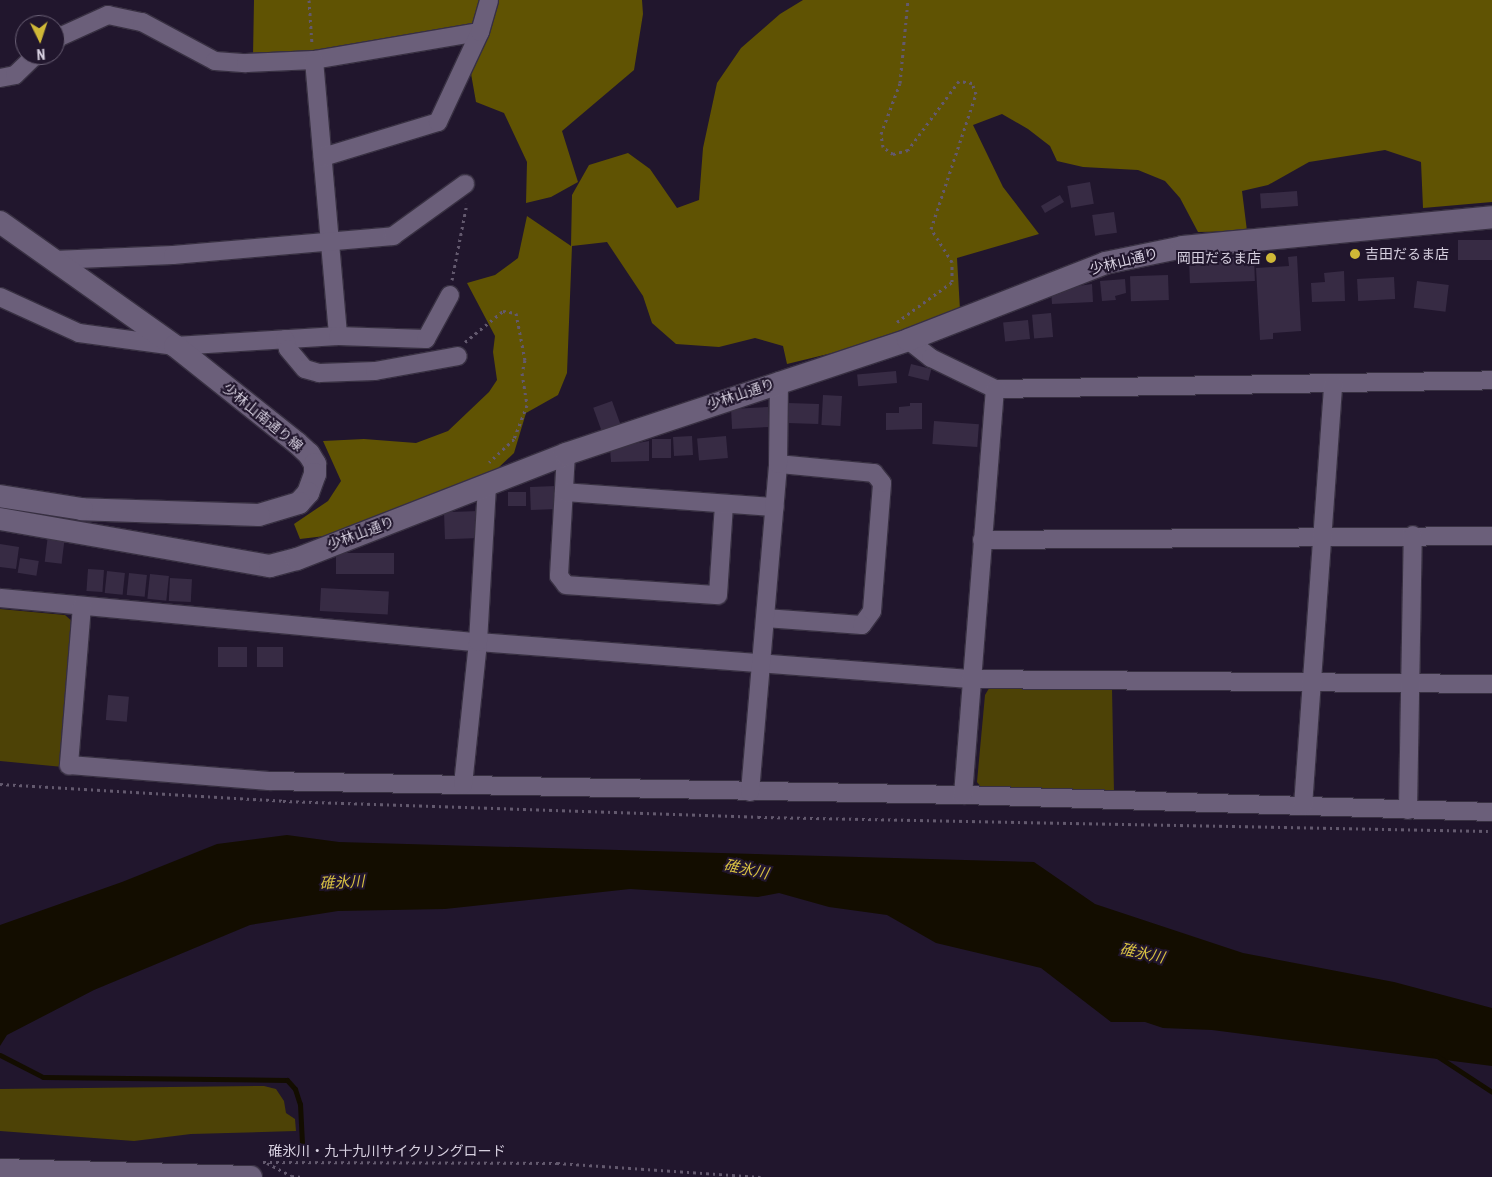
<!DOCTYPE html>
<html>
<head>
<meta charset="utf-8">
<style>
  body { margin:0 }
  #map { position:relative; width:1492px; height:1177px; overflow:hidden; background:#21162d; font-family:"Roboto Condensed","Noto Sans JP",sans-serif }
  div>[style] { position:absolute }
  .green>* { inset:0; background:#4d4206 }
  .forest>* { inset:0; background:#605303 }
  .water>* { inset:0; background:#130d00 }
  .stream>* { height:5px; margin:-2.5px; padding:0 2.5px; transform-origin:2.5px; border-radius:2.5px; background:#130d00 }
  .building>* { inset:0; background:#372b44; transform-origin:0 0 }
  .path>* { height:3px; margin-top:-1.5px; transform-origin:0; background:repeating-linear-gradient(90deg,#63596e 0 2.5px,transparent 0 6.5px) }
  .roads { filter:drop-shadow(1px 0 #383042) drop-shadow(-1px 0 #383042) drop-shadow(0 1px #383042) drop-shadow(0 -1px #383042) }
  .minor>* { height:18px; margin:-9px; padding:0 9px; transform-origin:9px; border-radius:9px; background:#6b5f7a }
  .tertiary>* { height:22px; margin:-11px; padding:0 11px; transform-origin:11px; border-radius:11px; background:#6b5f7a }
  .dots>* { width:14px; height:14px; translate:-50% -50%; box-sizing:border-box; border:2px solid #21162d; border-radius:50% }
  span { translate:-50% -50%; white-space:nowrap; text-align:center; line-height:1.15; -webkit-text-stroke:4px #21162d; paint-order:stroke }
  .poi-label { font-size:14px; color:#d7d0e0 }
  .left { translate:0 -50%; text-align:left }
  .right { translate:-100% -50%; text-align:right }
  .street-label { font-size:14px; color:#d7d0e0 }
  .water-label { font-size:15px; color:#d6bf42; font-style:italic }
  .north { position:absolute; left:15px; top:15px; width:50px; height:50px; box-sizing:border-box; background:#21162d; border:1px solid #6a6075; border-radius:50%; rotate:176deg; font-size:14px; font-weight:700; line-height:20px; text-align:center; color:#d7d0e0 }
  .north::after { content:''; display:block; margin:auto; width:18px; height:22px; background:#d0b837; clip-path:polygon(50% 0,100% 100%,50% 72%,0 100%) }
</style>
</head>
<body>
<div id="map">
  <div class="green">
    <div style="clip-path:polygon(0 609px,65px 615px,73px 622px,63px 767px,0 761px)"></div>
    <div style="clip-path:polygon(991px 685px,1112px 688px,1114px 793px,984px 791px,977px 782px,985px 695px)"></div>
    <div style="clip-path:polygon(264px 1086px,276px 1089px,284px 1101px,286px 1113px,295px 1119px,296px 1131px,191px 1134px,134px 1141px,0 1131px,0 1089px)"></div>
  </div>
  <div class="forest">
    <div style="clip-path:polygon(254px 0,642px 0,643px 14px,634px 70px,562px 131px,578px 182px,551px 197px,526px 203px,527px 162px,504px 113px,476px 102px,470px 68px,492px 26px,320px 51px,253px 56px)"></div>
    <div style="clip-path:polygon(803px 0,1492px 0,1492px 202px,1423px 208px,1421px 162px,1385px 150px,1309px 162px,1268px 185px,1242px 191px,1247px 231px,1198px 232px,1180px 198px,1165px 181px,1138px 170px,1083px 167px,1057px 161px,1050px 146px,1028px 129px,1002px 114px,973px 125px,1003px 187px,1039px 234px,957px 258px,960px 310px,869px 344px,787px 364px,783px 346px,755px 338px,719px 347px,676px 344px,652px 323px,643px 296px,607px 242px,572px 246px,567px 373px,558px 395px,526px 413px,514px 453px,496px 470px,325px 536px,300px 539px,294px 524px,328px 501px,341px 481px,323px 441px,364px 439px,416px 443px,448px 431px,489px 392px,497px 380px,493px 352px,495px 336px,467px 283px,495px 275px,518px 258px,527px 216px,571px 246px,572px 195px,589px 165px,628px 153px,650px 169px,677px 208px,699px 200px,703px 148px,717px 83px,741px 48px,780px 14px)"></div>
  </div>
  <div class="water">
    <div style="clip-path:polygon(287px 835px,339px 842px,1034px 862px,1095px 904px,1243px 953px,1394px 982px,1492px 1008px,1492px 1066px,1212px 1030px,1163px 1028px,1145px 1022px,1111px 1022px,1041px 968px,936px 943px,887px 915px,829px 907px,779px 893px,758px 897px,630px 889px,445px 909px,338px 911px,250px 925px,94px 990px,7px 1035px,0 1046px,0 925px,122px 882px,217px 844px)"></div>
  </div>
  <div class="stream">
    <div style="left:1434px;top:1054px;width:69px;rotate:33.2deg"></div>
    <div style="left:0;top:1055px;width:48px;rotate:27.1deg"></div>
    <div style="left:43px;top:1077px;width:244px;rotate:0.7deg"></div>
    <div style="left:287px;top:1080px;width:12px;rotate:48deg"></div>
    <div style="left:295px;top:1089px;width:16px;rotate:72deg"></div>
    <div style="left:300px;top:1104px;width:40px;rotate:87.1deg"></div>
  </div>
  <div class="building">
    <div style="left:1090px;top:182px;width:22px;height:23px;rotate:80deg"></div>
    <div style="left:1297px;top:191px;width:15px;height:37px;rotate:86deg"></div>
    <div style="left:1060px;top:195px;width:8px;height:22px;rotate:60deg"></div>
    <div style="left:1114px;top:212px;width:21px;height:22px;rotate:82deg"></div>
    <div style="left:1492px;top:240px;width:20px;height:34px;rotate:90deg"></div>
    <div style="left:1254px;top:256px;width:25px;height:65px;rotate:88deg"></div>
    <div style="clip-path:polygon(1297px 256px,1301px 331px,1273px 333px,1273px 339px,1260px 340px,1256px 268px,1289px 266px,1288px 257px)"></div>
    <div style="clip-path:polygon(1344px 271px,1345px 301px,1312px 302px,1311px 283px,1325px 282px,1324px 273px)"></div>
    <div style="left:1168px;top:275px;width:25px;height:38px;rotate:88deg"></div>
    <div style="left:1394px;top:277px;width:22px;height:37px;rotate:87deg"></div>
    <div style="clip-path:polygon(1125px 279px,1126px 293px,1115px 296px,1116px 300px,1102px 301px,1100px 281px)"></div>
    <div style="left:1417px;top:281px;width:32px;height:27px;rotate:7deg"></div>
    <div style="clip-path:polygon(1092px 284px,1093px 302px,1052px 304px,1051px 290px)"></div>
    <div style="left:1051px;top:313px;width:24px;height:19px;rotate:85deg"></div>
    <div style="left:1028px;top:320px;width:19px;height:25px;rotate:84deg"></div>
    <div style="left:911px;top:364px;width:21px;height:12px;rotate:14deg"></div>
    <div style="left:896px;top:371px;width:12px;height:39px;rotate:85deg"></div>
    <div style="left:823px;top:395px;width:19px;height:30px;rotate:3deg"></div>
    <div style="left:612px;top:401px;width:30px;height:20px;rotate:70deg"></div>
    <div style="left:788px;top:403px;width:31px;height:20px;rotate:2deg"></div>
    <div style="clip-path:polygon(910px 403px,922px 403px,922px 429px,886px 430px,886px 413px,899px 413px,899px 407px,910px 406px)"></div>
    <div style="left:768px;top:407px;width:20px;height:37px;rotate:87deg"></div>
    <div style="left:934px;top:421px;width:45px;height:23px;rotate:4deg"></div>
    <div style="left:692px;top:436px;width:19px;height:19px;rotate:87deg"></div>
    <div style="left:726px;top:436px;width:22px;height:29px;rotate:85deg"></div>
    <div style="left:652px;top:439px;width:19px;height:19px"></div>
    <div style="clip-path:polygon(649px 441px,649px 461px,611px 462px,610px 448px)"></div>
    <div style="left:556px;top:486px;width:23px;height:26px;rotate:88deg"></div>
    <div style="left:526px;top:492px;width:14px;height:18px;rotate:90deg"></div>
    <div style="left:479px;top:511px;width:27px;height:35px;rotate:88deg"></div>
    <div style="left:48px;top:535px;width:17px;height:27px;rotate:7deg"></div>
    <div style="clip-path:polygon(0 544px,19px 547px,16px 569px,0 567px)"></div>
    <div style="left:336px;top:553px;width:58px;height:21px"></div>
    <div style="left:20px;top:558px;width:19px;height:15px;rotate:9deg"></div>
    <div style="left:88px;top:569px;width:16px;height:22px;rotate:4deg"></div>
    <div style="left:107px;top:571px;width:18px;height:22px;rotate:6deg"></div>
    <div style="left:129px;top:573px;width:18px;height:22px;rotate:6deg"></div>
    <div style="left:150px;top:574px;width:19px;height:25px;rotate:6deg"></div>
    <div style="left:170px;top:578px;width:22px;height:23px;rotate:3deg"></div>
    <div style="left:321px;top:588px;width:68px;height:23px;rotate:3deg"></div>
    <div style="left:218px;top:647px;width:29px;height:20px"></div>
    <div style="left:257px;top:647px;width:26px;height:20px"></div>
    <div style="left:108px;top:695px;width:21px;height:25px;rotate:5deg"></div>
    <div style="clip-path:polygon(295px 1144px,309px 1144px,309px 1150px,295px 1151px)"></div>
  </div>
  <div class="path">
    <div style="left:309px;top:0;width:44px;rotate:86.1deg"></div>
    <div style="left:452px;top:280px;width:78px;rotate:-79deg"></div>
    <div style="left:897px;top:322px;width:68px;rotate:-36deg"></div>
    <div style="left:952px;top:282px;width:20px;rotate:-90deg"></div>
    <div style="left:952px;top:262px;width:39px;rotate:-122deg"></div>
    <div style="left:931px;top:229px;width:142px;rotate:-71.6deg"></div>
    <div style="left:976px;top:94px;width:12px;rotate:-110deg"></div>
    <div style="left:972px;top:83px;width:13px;rotate:-171deg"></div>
    <div style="left:959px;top:81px;width:86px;rotate:126.5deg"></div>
    <div style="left:908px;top:150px;width:16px;rotate:165deg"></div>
    <div style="left:893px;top:154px;width:12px;rotate:-145deg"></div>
    <div style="left:883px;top:147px;width:13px;rotate:-99deg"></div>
    <div style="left:881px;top:134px;width:54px;rotate:-69.6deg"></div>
    <div style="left:900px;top:83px;width:83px;rotate:-84.5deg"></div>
    <div style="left:465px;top:342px;width:49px;rotate:-39.2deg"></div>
    <div style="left:503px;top:311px;width:13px;rotate:9deg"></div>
    <div style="left:516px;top:313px;width:48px;rotate:79.2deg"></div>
    <div style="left:525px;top:360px;width:13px;rotate:103deg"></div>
    <div style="left:522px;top:373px;width:32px;rotate:81deg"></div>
    <div style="left:527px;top:405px;width:36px;rotate:111deg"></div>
    <div style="left:514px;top:439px;width:34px;rotate:137deg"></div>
    <div style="left:0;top:784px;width:284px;rotate:3.4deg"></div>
    <div style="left:283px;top:801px;width:475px;rotate:1.9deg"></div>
    <div style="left:758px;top:817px;width:730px;rotate:1.1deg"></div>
    <div style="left:263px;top:1162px;width:294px;rotate:0.2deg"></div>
    <div style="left:557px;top:1163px;width:204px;rotate:3.9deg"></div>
    <div style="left:267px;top:1163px;width:27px;rotate:28deg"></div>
    <div style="left:291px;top:1176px;width:12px;rotate:5deg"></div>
  </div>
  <div class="roads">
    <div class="minor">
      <div style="left:55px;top:39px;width:58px;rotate:-24.4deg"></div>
      <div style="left:108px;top:15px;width:35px;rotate:12deg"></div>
      <div style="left:142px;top:22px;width:83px;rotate:28.1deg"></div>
      <div style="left:215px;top:61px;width:31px;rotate:4deg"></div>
      <div style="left:246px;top:63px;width:68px;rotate:-2.5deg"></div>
      <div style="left:314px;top:60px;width:168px;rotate:-9.6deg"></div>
      <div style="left:314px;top:60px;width:277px;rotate:85deg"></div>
      <div style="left:0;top:78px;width:15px;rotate:-11deg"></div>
      <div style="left:15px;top:75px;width:29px;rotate:-44deg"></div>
      <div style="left:323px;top:157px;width:120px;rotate:-16.9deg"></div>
      <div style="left:438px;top:122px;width:99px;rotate:-65deg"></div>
      <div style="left:480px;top:32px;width:33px;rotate:-74deg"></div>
      <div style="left:54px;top:260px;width:119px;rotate:-2.4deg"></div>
      <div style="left:173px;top:255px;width:221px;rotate:-4.9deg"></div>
      <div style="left:393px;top:236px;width:89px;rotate:-35.8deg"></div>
      <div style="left:0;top:297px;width:87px;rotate:24.5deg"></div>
      <div style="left:79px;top:333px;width:97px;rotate:7.7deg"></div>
      <div style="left:175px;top:346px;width:163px;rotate:-3.5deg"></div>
      <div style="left:338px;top:336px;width:88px;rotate:2deg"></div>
      <div style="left:426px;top:339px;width:50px;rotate:-61.4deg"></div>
      <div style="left:285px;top:339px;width:10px;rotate:73deg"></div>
      <div style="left:288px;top:349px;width:26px;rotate:50deg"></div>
      <div style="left:305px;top:369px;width:15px;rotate:16deg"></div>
      <div style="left:319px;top:373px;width:56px;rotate:-2deg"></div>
      <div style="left:375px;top:371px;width:84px;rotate:-10.2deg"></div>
      <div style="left:908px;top:340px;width:29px;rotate:38deg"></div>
      <div style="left:931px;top:358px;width:71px;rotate:25.8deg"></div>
      <div style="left:995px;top:389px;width:497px;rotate:-1deg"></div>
      <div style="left:566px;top:454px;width:122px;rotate:93.3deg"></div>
      <div style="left:559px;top:576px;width:11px;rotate:52deg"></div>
      <div style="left:566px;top:585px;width:152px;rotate:3.8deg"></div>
      <div style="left:718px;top:595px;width:91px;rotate:-86.2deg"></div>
      <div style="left:564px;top:492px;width:211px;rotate:4.1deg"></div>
      <div style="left:982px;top:540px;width:510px;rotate:-0.45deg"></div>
      <div style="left:0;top:598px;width:480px;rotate:5.3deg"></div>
      <div style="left:478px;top:642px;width:493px;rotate:4.3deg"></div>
      <div style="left:970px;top:679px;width:522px;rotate:0.55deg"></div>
      <div style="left:82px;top:606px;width:160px;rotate:94.7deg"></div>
      <div style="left:69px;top:765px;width:201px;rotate:4.6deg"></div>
      <div style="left:269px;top:781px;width:694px;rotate:1.16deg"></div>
      <div style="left:963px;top:795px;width:529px;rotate:1.84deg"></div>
      <div style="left:765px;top:618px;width:97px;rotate:4.1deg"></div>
      <div style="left:862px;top:625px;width:17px;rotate:-54deg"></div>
      <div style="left:872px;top:611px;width:128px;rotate:-85.5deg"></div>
      <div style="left:882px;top:483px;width:13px;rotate:-129deg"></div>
      <div style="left:874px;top:473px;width:96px;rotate:-174.6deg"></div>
      <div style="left:463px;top:785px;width:144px;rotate:-84deg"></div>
      <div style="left:478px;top:642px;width:156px;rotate:-86.7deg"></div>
      <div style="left:750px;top:792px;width:329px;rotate:-85.1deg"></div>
      <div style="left:778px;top:464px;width:83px;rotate:-89.3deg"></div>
      <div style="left:963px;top:795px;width:407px;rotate:-85.5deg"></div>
      <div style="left:1303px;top:806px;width:423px;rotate:-85.9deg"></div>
      <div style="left:1408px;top:810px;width:275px;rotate:-89deg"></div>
    </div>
    <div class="tertiary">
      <div style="left:0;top:222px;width:214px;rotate:35.3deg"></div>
      <div style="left:175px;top:346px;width:156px;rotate:38.5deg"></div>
      <div style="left:297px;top:443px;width:16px;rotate:43deg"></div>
      <div style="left:309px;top:454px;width:12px;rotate:59deg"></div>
      <div style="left:315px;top:464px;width:10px;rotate:90deg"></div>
      <div style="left:315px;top:474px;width:20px;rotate:110deg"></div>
      <div style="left:308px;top:493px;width:13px;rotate:132deg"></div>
      <div style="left:299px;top:503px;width:42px;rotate:163.3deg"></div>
      <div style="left:259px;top:515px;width:177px;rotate:-178.1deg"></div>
      <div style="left:82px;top:509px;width:83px;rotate:-171deg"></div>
      <div style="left:0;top:519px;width:274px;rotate:9.9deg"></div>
      <div style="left:270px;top:566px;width:28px;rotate:-15deg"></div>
      <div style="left:297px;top:559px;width:289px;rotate:-21.3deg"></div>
      <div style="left:566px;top:454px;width:360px;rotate:-18.4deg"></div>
      <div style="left:908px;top:340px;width:212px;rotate:-21.3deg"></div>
      <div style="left:1105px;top:263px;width:80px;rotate:-11.6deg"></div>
      <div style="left:1183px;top:247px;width:310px;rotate:-5.5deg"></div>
      <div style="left:0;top:1170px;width:251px;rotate:1.6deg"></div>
    </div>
  </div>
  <div class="dots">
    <div style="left:1355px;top:254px;background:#d0b837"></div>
    <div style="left:1271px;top:258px;background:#d0b837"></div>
  </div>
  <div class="poi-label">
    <span class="left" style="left:1365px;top:254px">吉田だるま店</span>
    <span class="right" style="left:1261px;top:258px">岡田だるま店</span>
  </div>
  <div class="street-label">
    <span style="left:1124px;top:261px;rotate:-14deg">少林山通り</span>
    <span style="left:741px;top:394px;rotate:-19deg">少林山通り</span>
    <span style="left:263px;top:417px;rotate:39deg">少林山南通り線</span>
    <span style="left:361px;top:533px;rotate:-21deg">少林山通り</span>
    <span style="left:387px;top:1151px">碓氷川・九十九川サイクリングロード</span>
  </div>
  <div class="water-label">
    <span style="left:746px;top:870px;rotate:12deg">碓氷川</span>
    <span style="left:342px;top:883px;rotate:-3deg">碓氷川</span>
    <span style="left:1142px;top:954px;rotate:12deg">碓氷川</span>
  </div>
  <div class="north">N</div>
</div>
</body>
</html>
